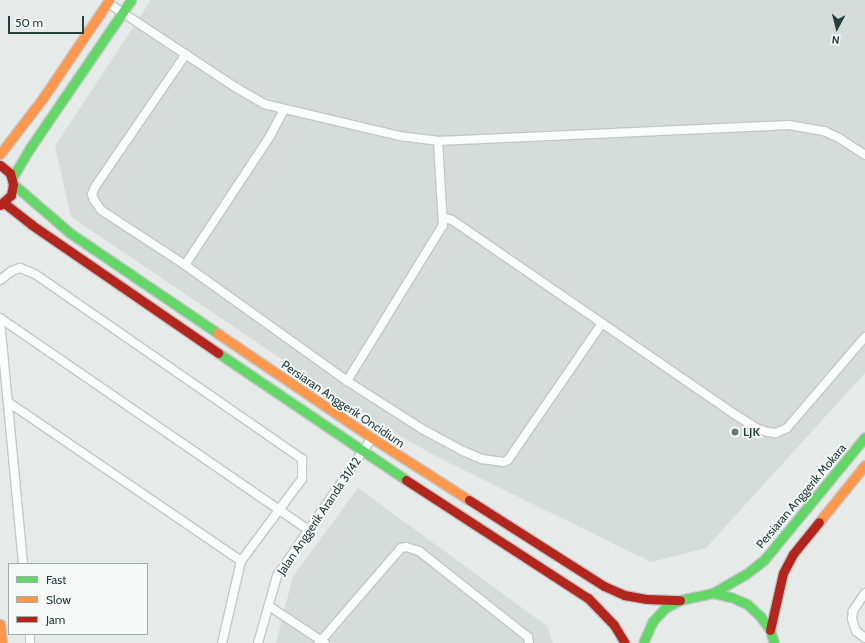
<!DOCTYPE html>
<html>
<head>
<meta charset="utf-8">
<style>
  body { margin:0 }
  #map { position:relative; width:865px; height:643px; overflow:hidden; background:#e6ebea; font-family:Cabin,sans-serif }
  div>[style] { position:absolute }
  .built>* { inset:0; background:#d5dcda }
  .roads { filter:drop-shadow(1px 0 #c3c8c7) drop-shadow(-1px 0 #c3c8c7) drop-shadow(0 1px #c3c8c7) drop-shadow(0 -1px #c3c8c7) }
  .street>* { height:8px; margin:-4px; padding:0 4px; transform-origin:4px; border-radius:4px; background:#fbfcfc }
  .fast>* { height:9px; margin:-4.5px; padding:0 4.5px; transform-origin:4.5px; border-radius:4.5px; background:#63d668 }
  .slow>* { height:9px; margin:-4.5px; padding:0 4.5px; transform-origin:4.5px; border-radius:4.5px; background:#ff974d }
  .jam>* { height:9px; margin:-4.5px; padding:0 4.5px; transform-origin:4.5px; border-radius:4.5px; background:#b3261e }
  .dots>* { width:11px; height:11px; translate:-50% -50%; box-sizing:border-box; border:2px solid #f5faf8; border-radius:50% }
  span { translate:-50% -50%; white-space:nowrap; text-align:center; line-height:1.15; -webkit-text-stroke:3.5px #f5faf8; paint-order:stroke }
  .street-label { font-size:12px; color:#243f3b }
  .poi-label { font-size:12px; color:#243f3b; font-weight:700 }
  .left { translate:0 -50%; text-align:left }
  .legend { position:absolute; left:8px; top:563px; width:140px; height:72px; box-sizing:border-box; background:#f5faf8; border:1px solid #a1afac; margin:0; padding:5px 7px; list-style:none; font-size:12px; color:#243f3b }
  .legend li { display:flex; align-items:center; gap:8px; height:20px }
  .legend b { width:20px; border:1px solid #a1afac }
  .north { position:absolute; left:817px; top:8px; width:40px; height:40px; -webkit-text-stroke:3px #f5faf8; paint-order:stroke; rotate:187deg; font-size:11px; font-weight:700; line-height:16px; text-align:center; color:#243f3b }
  .north::after { content:''; display:block; margin:auto; width:14px; height:18px; background:#243f3b; clip-path:polygon(50% 0,100% 100%,50% 72%,0 100%) }
  .scale { position:absolute; left:8px; top:16px; width:76px; height:18px; box-sizing:border-box; border:2px solid #243f3b; border-top:0; padding-left:5px; font-size:12px; line-height:14px; white-space:nowrap; color:#243f3b; -webkit-text-stroke:3px #f5faf8; paint-order:stroke }
</style>
</head>
<body>
<div id="map">
  <div class="built">
    <div style="clip-path:polygon(151px 0,865px 0,865px 373px,706px 548px,651px 562px,439px 458px,372px 420px,71px 217px,55px 146px)"></div>
    <div style="clip-path:polygon(358px 488px,547px 626px,553px 643px,276px 643px,293px 576px)"></div>
  </div>
  <div class="roads">
    <div class="street">
      <div style="left:108px;top:3px;width:152px;rotate:33.5deg"></div>
      <div style="left:235px;top:87px;width:34px;rotate:30deg"></div>
      <div style="left:264px;top:104px;width:139px;rotate:13.3deg"></div>
      <div style="left:399px;top:136px;width:39px;rotate:7deg"></div>
      <div style="left:438px;top:141px;width:351px;rotate:-2.6deg"></div>
      <div style="left:789px;top:125px;width:36px;rotate:10deg"></div>
      <div style="left:824px;top:131px;width:17px;rotate:25deg"></div>
      <div style="left:839px;top:138px;width:31px;rotate:33deg"></div>
      <div style="left:186px;top:54px;width:161px;rotate:124.4deg"></div>
      <div style="left:95px;top:187px;width:8px;rotate:113deg"></div>
      <div style="left:92px;top:194px;width:6px;rotate:72deg"></div>
      <div style="left:94px;top:200px;width:12px;rotate:55deg"></div>
      <div style="left:101px;top:210px;width:100px;rotate:33.2deg"></div>
      <div style="left:185px;top:265px;width:199px;rotate:35.6deg"></div>
      <div style="left:347px;top:381px;width:89px;rotate:32.6deg"></div>
      <div style="left:422px;top:429px;width:47px;rotate:28.2deg"></div>
      <div style="left:463px;top:451px;width:21px;rotate:23deg"></div>
      <div style="left:482px;top:459px;width:22px;rotate:8deg"></div>
      <div style="left:504px;top:462px;width:4px;rotate:-27deg"></div>
      <div style="left:508px;top:460px;width:166px;rotate:-55.5deg"></div>
      <div style="left:444px;top:218px;width:8px;rotate:14deg"></div>
      <div style="left:452px;top:220px;width:342px;rotate:34.5deg"></div>
      <div style="left:734px;top:414px;width:28px;rotate:32deg"></div>
      <div style="left:758px;top:429px;width:10px;rotate:17deg"></div>
      <div style="left:768px;top:432px;width:8px;rotate:7deg"></div>
      <div style="left:776px;top:433px;width:12px;rotate:-24deg"></div>
      <div style="left:787px;top:428px;width:120px;rotate:-49.4deg"></div>
      <div style="left:185px;top:265px;width:154px;rotate:-56.6deg"></div>
      <div style="left:270px;top:136px;width:30px;rotate:-62deg"></div>
      <div style="left:0;top:280px;width:15px;rotate:-37deg"></div>
      <div style="left:12px;top:271px;width:9px;rotate:-21deg"></div>
      <div style="left:20px;top:268px;width:16px;rotate:22deg"></div>
      <div style="left:35px;top:274px;width:325px;rotate:34.7deg"></div>
      <div style="left:302px;top:459px;width:20px;rotate:90deg"></div>
      <div style="left:302px;top:479px;width:102px;rotate:126.6deg"></div>
      <div style="left:241px;top:561px;width:84px;rotate:103deg"></div>
      <div style="left:0;top:318px;width:375px;rotate:34.5deg"></div>
      <div style="left:0;top:320px;width:245px;rotate:84.6deg"></div>
      <div style="left:347px;top:381px;width:183px;rotate:-58.4deg"></div>
      <div style="left:443px;top:225px;width:84px;rotate:-93.4deg"></div>
      <div style="left:8px;top:402px;width:282px;rotate:34.3deg"></div>
      <div style="left:865px;top:593px;width:22px;rotate:124deg"></div>
      <div style="left:853px;top:611px;width:8px;rotate:97deg"></div>
      <div style="left:852px;top:619px;width:13px;rotate:72deg"></div>
      <div style="left:856px;top:631px;width:11px;rotate:38deg"></div>
      <div style="left:269px;top:606px;width:67px;rotate:33.5deg"></div>
      <div style="left:30px;top:634px;width:9px;rotate:90deg"></div>
      <div style="left:258px;top:643px;width:70px;rotate:-74.2deg"></div>
      <div style="left:277px;top:576px;width:168px;rotate:-55.5deg"></div>
      <div style="left:319px;top:643px;width:125px;rotate:-49.2deg"></div>
      <div style="left:401px;top:548px;width:5px;rotate:-11deg"></div>
      <div style="left:406px;top:547px;width:14px;rotate:17deg"></div>
      <div style="left:419px;top:551px;width:139px;rotate:38.3deg"></div>
      <div style="left:528px;top:637px;width:6px;rotate:81deg"></div>
    </div>
    <div class="fast">
      <div style="left:12px;top:178px;width:35px;rotate:-59deg"></div>
      <div style="left:30px;top:148px;width:179px;rotate:-55.7deg"></div>
      <div style="left:13px;top:184px;width:75px;rotate:40.7deg"></div>
      <div style="left:70px;top:233px;width:178px;rotate:34.2deg"></div>
      <div style="left:218px;top:353px;width:227px;rotate:34deg"></div>
      <div style="left:713px;top:593px;width:38px;rotate:-30deg"></div>
      <div style="left:746px;top:574px;width:23px;rotate:-38deg"></div>
      <div style="left:764px;top:560px;width:159px;rotate:-50.6deg"></div>
      <div style="left:643px;top:643px;width:24px;rotate:-66deg"></div>
      <div style="left:653px;top:621px;width:18px;rotate:-47deg"></div>
      <div style="left:665px;top:608px;width:17px;rotate:-28deg"></div>
      <div style="left:680px;top:600px;width:34px;rotate:-12deg"></div>
      <div style="left:713px;top:593px;width:18px;rotate:13deg"></div>
      <div style="left:731px;top:597px;width:17px;rotate:24deg"></div>
      <div style="left:747px;top:604px;width:18px;rotate:43deg"></div>
      <div style="left:760px;top:616px;width:17px;rotate:54deg"></div>
      <div style="left:770px;top:630px;width:14px;rotate:73deg"></div>
    </div>
    <div class="slow">
      <div style="left:0;top:154px;width:71px;rotate:-52.5deg"></div>
      <div style="left:43px;top:98px;width:118px;rotate:-56deg"></div>
      <div style="left:217px;top:333px;width:187px;rotate:34.1deg"></div>
      <div style="left:372px;top:438px;width:115px;rotate:32.6deg"></div>
      <div style="left:819px;top:522px;width:73px;rotate:-51.1deg"></div>
      <div style="left:0;top:624px;width:19px;rotate:84deg"></div>
    </div>
    <div class="jam">
      <div style="left:0;top:165px;width:13px;rotate:39deg"></div>
      <div style="left:10px;top:173px;width:11px;rotate:75deg"></div>
      <div style="left:13px;top:184px;width:11px;rotate:100deg"></div>
      <div style="left:11px;top:195px;width:15px;rotate:138deg"></div>
      <div style="left:4px;top:203px;width:36px;rotate:38deg"></div>
      <div style="left:32px;top:225px;width:226px;rotate:34.5deg"></div>
      <div style="left:406px;top:480px;width:217px;rotate:33deg"></div>
      <div style="left:588px;top:598px;width:37px;rotate:46deg"></div>
      <div style="left:614px;top:625px;width:21px;rotate:59deg"></div>
      <div style="left:469px;top:500px;width:160px;rotate:32.5deg"></div>
      <div style="left:604px;top:586px;width:22px;rotate:24deg"></div>
      <div style="left:624px;top:595px;width:22px;rotate:10deg"></div>
      <div style="left:646px;top:599px;width:34px;rotate:2deg"></div>
      <div style="left:770px;top:630px;width:58px;rotate:-77.2deg"></div>
      <div style="left:783px;top:573px;width:21px;rotate:-62deg"></div>
      <div style="left:793px;top:554px;width:41px;rotate:-50.9deg"></div>
    </div>
  </div>
  <div class="dots">
    <div style="left:735px;top:432px;background:#687b78"></div>
  </div>
  <div class="street-label">
    <span style="left:343px;top:404px;rotate:34deg">Persiaran Anggerik Oncidium</span>
    <span style="left:801px;top:496px;rotate:-50deg">Persiaran Anggerik Mokara</span>
    <span style="left:319px;top:516px;rotate:-56deg">Jalan Anggerik Aranda 31/42</span>
  </div>
  <div class="poi-label">
    <span class="left" style="left:743px;top:432px">LJK</span>
  </div>
  <ul class="legend">
  <li><b style="height:5px;background:#63d668"></b>Fast</li>
  <li><b style="height:5px;background:#ff974d"></b>Slow</li>
  <li><b style="height:5px;background:#b3261e"></b>Jam</li>
  </ul>
  <div class="north">N</div>
  <div class="scale">50 m</div>
</div>
</body>
</html>
